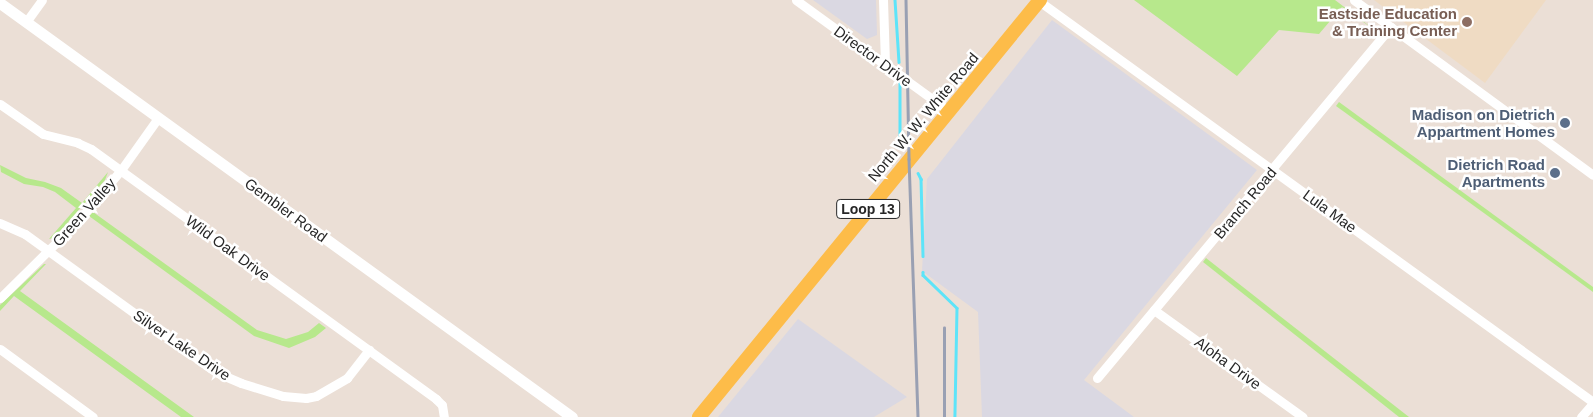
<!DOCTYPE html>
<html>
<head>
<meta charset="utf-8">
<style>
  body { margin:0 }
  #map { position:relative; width:1593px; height:417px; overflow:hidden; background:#ebdfd6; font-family:Helvetica,sans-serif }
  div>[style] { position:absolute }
  .industrial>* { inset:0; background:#dad8e2 }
  .education>* { inset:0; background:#efdbc3 }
  .green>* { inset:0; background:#b7e88c }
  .stream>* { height:2.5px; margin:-1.25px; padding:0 1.25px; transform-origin:1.25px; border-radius:1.25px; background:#5de4f9 }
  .street>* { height:9px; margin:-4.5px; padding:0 4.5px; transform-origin:4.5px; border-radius:4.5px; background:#fff }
  .secondary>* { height:11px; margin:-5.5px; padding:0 5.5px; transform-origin:5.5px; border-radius:5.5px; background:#fff }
  .primary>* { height:14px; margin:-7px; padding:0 7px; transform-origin:7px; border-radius:7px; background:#fdbc49 }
  .rail>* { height:2.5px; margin:-1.25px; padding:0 1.25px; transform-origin:1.25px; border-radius:1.25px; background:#99a0b3 }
  .dots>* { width:14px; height:14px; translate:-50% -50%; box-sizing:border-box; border:2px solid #fff; border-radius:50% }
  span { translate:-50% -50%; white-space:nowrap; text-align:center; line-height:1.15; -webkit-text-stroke:5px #fff; paint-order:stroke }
  .shield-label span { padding:1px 4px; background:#fff; border:1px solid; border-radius:4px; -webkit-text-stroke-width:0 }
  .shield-label { font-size:14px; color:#272727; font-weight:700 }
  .education-label { font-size:15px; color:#785e54; font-weight:700 }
  .right { translate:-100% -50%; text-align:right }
  .street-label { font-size:15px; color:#272727 }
  .service-label { font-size:15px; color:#4e5e75; font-weight:700 }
</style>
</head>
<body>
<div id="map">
  <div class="industrial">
    <div style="clip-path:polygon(813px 0,876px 0,877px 35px,867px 39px)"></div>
    <div style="clip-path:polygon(1052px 20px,1257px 170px,1084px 380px,1134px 417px,982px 417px,978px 312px,922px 271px,927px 179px)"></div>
    <div style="clip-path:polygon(798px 319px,907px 397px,874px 417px,718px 417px)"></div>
  </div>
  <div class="education">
    <div style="clip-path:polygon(1374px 0,1546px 0,1485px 83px)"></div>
  </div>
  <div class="green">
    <div style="clip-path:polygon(1134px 0,1335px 0,1376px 31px,1342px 7px,1319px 34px,1279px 30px,1237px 76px)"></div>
    <div style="clip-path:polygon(1339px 102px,1593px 287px,1593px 292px,1336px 106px)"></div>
    <div style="clip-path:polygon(0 165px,26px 178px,45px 182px,61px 188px,82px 203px,108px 172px,105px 180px,62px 229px,53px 238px,49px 239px,76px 208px,55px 192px,43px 187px,24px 184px,1px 172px)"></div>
    <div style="clip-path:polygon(93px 212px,257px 330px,286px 339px,308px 332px,319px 323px,326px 328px,315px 337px,289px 348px,254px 336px,89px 216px)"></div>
    <div style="clip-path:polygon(1206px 258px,1409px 417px,1399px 417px,1203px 262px)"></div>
    <div style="clip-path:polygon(44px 264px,46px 264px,20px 291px,194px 417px,181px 417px,14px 296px,0 311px,0 305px)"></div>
  </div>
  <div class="stream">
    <div style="left:895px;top:0;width:62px;rotate:86.3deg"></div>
    <div style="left:900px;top:83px;width:53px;rotate:90deg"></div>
    <div style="left:918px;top:173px;width:7px;rotate:63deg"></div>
    <div style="left:921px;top:179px;width:77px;rotate:88.5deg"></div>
    <div style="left:923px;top:272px;width:3px;rotate:90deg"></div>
    <div style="left:923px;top:275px;width:47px;rotate:44.1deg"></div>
    <div style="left:957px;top:308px;width:109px;rotate:91.1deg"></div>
  </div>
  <div class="street">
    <div style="left:796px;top:0;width:189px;rotate:36deg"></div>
    <div style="left:883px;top:0;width:65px;rotate:88.2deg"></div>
    <div style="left:1354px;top:0;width:296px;rotate:36.2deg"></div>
    <div style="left:1039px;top:1px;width:684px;rotate:35.9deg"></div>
    <div style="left:26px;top:22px;width:27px;rotate:-54deg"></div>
    <div style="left:0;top:104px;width:52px;rotate:34.9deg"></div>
    <div style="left:43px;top:134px;width:36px;rotate:14deg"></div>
    <div style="left:78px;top:143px;width:14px;rotate:25deg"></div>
    <div style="left:91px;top:149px;width:426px;rotate:35.9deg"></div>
    <div style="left:436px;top:399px;width:8px;rotate:45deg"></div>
    <div style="left:442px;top:405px;width:12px;rotate:81deg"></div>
    <div style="left:0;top:223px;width:27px;rotate:24deg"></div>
    <div style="left:25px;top:234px;width:223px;rotate:35.9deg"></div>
    <div style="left:206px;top:365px;width:17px;rotate:33deg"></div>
    <div style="left:220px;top:374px;width:23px;rotate:23deg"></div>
    <div style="left:241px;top:383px;width:44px;rotate:17.2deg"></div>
    <div style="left:283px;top:396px;width:23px;rotate:5deg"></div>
    <div style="left:306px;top:398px;width:10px;rotate:-11deg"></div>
    <div style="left:316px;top:396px;width:36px;rotate:-30deg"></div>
    <div style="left:347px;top:378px;width:36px;rotate:-52deg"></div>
    <div style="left:0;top:298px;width:111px;rotate:-44.6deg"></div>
    <div style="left:79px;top:220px;width:65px;rotate:-50deg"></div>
    <div style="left:121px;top:170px;width:64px;rotate:-54.6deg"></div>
    <div style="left:1154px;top:310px;width:183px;rotate:35.7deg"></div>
    <div style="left:0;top:349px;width:115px;rotate:36.2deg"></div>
    <div style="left:1097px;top:378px;width:458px;rotate:-50.1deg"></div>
    <div style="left:1581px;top:417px;width:18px;rotate:-49deg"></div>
  </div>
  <div class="secondary">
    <div style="left:0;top:3px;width:706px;rotate:35.9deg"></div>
  </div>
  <div class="primary">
    <div style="left:699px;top:417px;width:539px;rotate:-50.73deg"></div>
  </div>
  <div class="rail">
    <div style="left:906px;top:0;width:159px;rotate:88.9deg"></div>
    <div style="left:909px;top:159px;width:258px;rotate:88deg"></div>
    <div style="left:944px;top:417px;width:89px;rotate:-90deg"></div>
  </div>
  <div class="dots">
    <div style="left:1467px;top:22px;background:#8d6e63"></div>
    <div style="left:1565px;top:123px;background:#5c6f8a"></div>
    <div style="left:1555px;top:173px;background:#5c6f8a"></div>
  </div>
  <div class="shield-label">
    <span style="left:868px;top:209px">Loop 13</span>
  </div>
  <div class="education-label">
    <span class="right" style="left:1457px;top:22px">Eastside Education<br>&amp; Training Center</span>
  </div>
  <div class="street-label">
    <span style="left:873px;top:56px;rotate:36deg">Director Drive</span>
    <span style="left:923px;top:117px;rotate:-50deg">North W. W. White Road</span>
    <span style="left:1245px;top:203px;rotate:-50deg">Branch Road</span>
    <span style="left:286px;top:210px;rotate:36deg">Gembler Road</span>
    <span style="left:1330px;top:211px;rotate:36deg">Lula Mae</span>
    <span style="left:84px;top:212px;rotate:-48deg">Green Valley</span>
    <span style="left:228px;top:248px;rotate:36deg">Wild Oak Drive</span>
    <span style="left:182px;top:345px;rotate:34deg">Silver Lake Drive</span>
    <span style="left:1228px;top:363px;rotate:36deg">Aloha Drive</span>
  </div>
  <div class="service-label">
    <span class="right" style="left:1555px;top:123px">Madison on Dietrich<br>Appartment Homes</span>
    <span class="right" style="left:1545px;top:173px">Dietrich Road<br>Apartments</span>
  </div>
</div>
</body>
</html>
